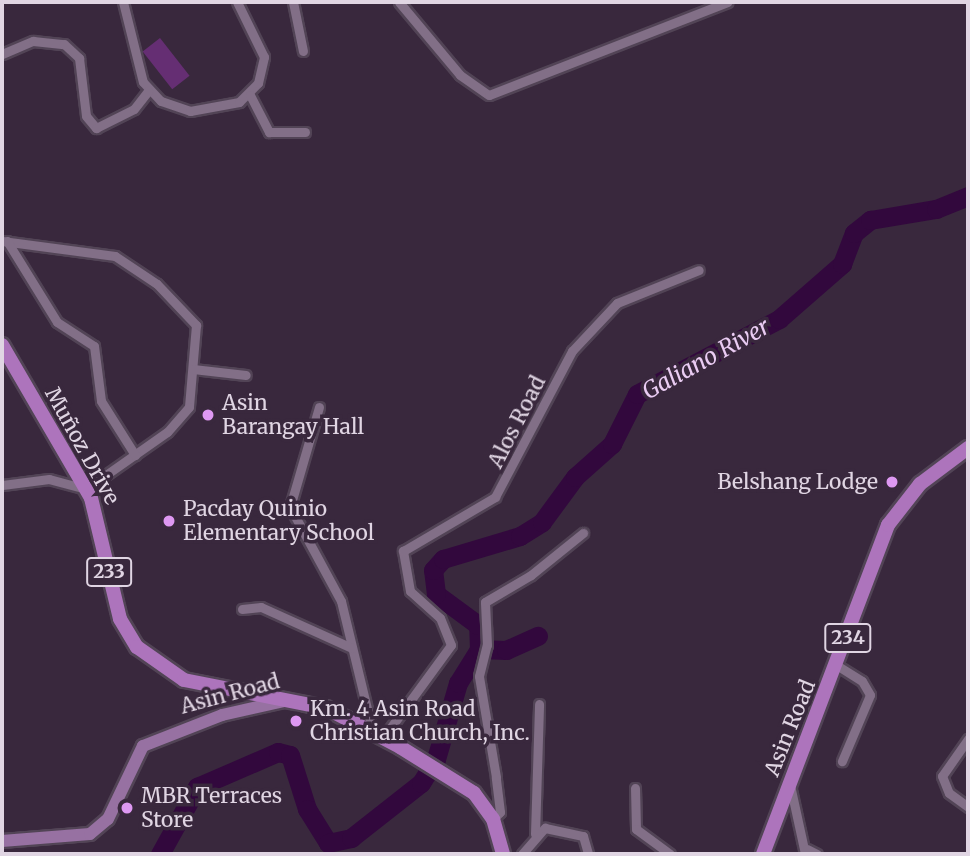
<!DOCTYPE html>
<html>
<head>
<meta charset="utf-8">
<style>
  body { margin:0 }
  #map { position:relative; width:970px; height:856px; overflow:hidden; background:#39283d; font-family:Merriweather,serif }
  div>[style] { position:absolute }
  .green>* { inset:0; background:#652e73; transform-origin:0 0 }
  .river>* { height:19px; margin:-9.5px; padding:0 9.5px; transform-origin:9.5px; border-radius:9.5px; background:#32083d }
  .roads { filter:drop-shadow(2px 0 #524456) drop-shadow(-2px 0 #524456) drop-shadow(0 2px #524456) drop-shadow(0 -2px #524456) }
  .minor>* { height:9px; margin:-4.5px; padding:0 4.5px; transform-origin:4.5px; border-radius:4.5px; background:#826f87 }
  .secondary>* { height:12px; margin:-6px; padding:0 6px; transform-origin:6px; border-radius:6px; background:#9771a2 }
  .primary>* { height:14px; margin:-7px; padding:0 7px; transform-origin:7px; border-radius:7px; background:#ad74bc }
  .dots>* { width:19px; height:19px; translate:-50% -50%; box-sizing:border-box; border:4px solid #39283d; border-radius:50% }
  span { translate:-50% -50%; white-space:nowrap; text-align:center; line-height:1.15; -webkit-text-stroke:7px #39283d; paint-order:stroke }
  .shield-label span { padding:2px 5px; background:#39283d; border:2px solid; border-radius:5px; -webkit-text-stroke-width:0 }
  .shield-label { font-size:19px; color:#e0d5e3; font-weight:700 }
  .poi-label { font-size:21px; color:#e0d5e3 }
  .left { translate:0 -50%; text-align:left }
  .right { translate:-100% -50%; text-align:right }
  .street-label { font-size:21px; color:#e0d5e3 }
  .water-label { font-size:23px; color:#eaccf3; font-style:italic }
  .frame { position:absolute; inset:0; border:4px solid #e0d5e3; pointer-events:none }
</style>
</head>
<body>
<div id="map">
  <div class="green">
    <div style="left:160px;top:38px;width:48px;height:22px;rotate:52deg"></div>
  </div>
  <div class="river">
    <div style="left:479px;top:649px;width:27px;rotate:2deg"></div>
    <div style="left:506px;top:650px;width:35px;rotate:-24deg"></div>
    <div style="left:160px;top:854px;width:77px;rotate:-61.1deg"></div>
    <div style="left:197px;top:787px;width:88px;rotate:-23.4deg"></div>
    <div style="left:278px;top:752px;width:12px;rotate:14deg"></div>
    <div style="left:290px;top:755px;width:57px;rotate:72.5deg"></div>
    <div style="left:307px;top:809px;width:40px;rotate:58deg"></div>
    <div style="left:328px;top:843px;width:24px;rotate:-12deg"></div>
    <div style="left:351px;top:838px;width:89px;rotate:-38.2deg"></div>
    <div style="left:421px;top:783px;width:28px;rotate:-58deg"></div>
    <div style="left:436px;top:759px;width:79px;rotate:-73.9deg"></div>
    <div style="left:458px;top:683px;width:40px;rotate:-58deg"></div>
    <div style="left:479px;top:649px;width:24px;rotate:-92deg"></div>
    <div style="left:478px;top:625px;width:52px;rotate:-143.6deg"></div>
    <div style="left:436px;top:594px;width:24px;rotate:-97deg"></div>
    <div style="left:433px;top:570px;width:15px;rotate:-48deg"></div>
    <div style="left:443px;top:559px;width:80px;rotate:-16.6deg"></div>
    <div style="left:520px;top:536px;width:26px;rotate:-32deg"></div>
    <div style="left:542px;top:522px;width:56px;rotate:-53.7deg"></div>
    <div style="left:575px;top:477px;width:50px;rotate:-41.7deg"></div>
    <div style="left:612px;top:444px;width:56px;rotate:-63.4deg"></div>
    <div style="left:637px;top:394px;width:161px;rotate:-27.8deg"></div>
    <div style="left:779px;top:319px;width:84px;rotate:-41.1deg"></div>
    <div style="left:842px;top:264px;width:33px;rotate:-69deg"></div>
    <div style="left:854px;top:233px;width:21px;rotate:-39deg"></div>
    <div style="left:870px;top:220px;width:67px;rotate:-9.5deg"></div>
    <div style="left:936px;top:209px;width:35px;rotate:-22deg"></div>
  </div>
  <div class="roads">
    <div class="minor">
      <div style="left:123px;top:2px;width:82px;rotate:76deg"></div>
      <div style="left:143px;top:82px;width:26px;rotate:47deg"></div>
      <div style="left:161px;top:101px;width:31px;rotate:19deg"></div>
      <div style="left:190px;top:111px;width:50px;rotate:-10.4deg"></div>
      <div style="left:239px;top:102px;width:27px;rotate:-45deg"></div>
      <div style="left:258px;top:83px;width:27px;rotate:-77deg"></div>
      <div style="left:264px;top:57px;width:61px;rotate:-116.1deg"></div>
      <div style="left:293px;top:2px;width:50px;rotate:78.5deg"></div>
      <div style="left:399px;top:2px;width:95px;rotate:50.1deg"></div>
      <div style="left:460px;top:75px;width:35px;rotate:35deg"></div>
      <div style="left:489px;top:95px;width:256px;rotate:-21.3deg"></div>
      <div style="left:2px;top:54px;width:34px;rotate:-23deg"></div>
      <div style="left:33px;top:41px;width:31px;rotate:6deg"></div>
      <div style="left:64px;top:44px;width:21px;rotate:43deg"></div>
      <div style="left:79px;top:58px;width:58px;rotate:83.1deg"></div>
      <div style="left:86px;top:116px;width:16px;rotate:50deg"></div>
      <div style="left:96px;top:128px;width:42px;rotate:-26.6deg"></div>
      <div style="left:134px;top:109px;width:23px;rotate:-52deg"></div>
      <div style="left:250px;top:95px;width:42px;rotate:62.8deg"></div>
      <div style="left:269px;top:132px;width:36px"></div>
      <div style="left:2px;top:241px;width:114px;rotate:7.6deg"></div>
      <div style="left:115px;top:256px;width:50px;rotate:33.7deg"></div>
      <div style="left:157px;top:284px;width:57px;rotate:46.4deg"></div>
      <div style="left:196px;top:325px;width:82px;rotate:94.9deg"></div>
      <div style="left:189px;top:407px;width:33px;rotate:131deg"></div>
      <div style="left:167px;top:432px;width:99px;rotate:144.9deg"></div>
      <div style="left:86px;top:489px;width:38px;rotate:-165deg"></div>
      <div style="left:49px;top:479px;width:47px;rotate:172.7deg"></div>
      <div style="left:7px;top:241px;width:95px;rotate:58.3deg"></div>
      <div style="left:57px;top:322px;width:44px;rotate:33deg"></div>
      <div style="left:94px;top:346px;width:55px;rotate:82.7deg"></div>
      <div style="left:101px;top:401px;width:64px;rotate:57.8deg"></div>
      <div style="left:193px;top:369px;width:53px;rotate:6.5deg"></div>
      <div style="left:319px;top:407px;width:104px;rotate:106.2deg"></div>
      <div style="left:290px;top:507px;width:107px;rotate:61.5deg"></div>
      <div style="left:341px;top:601px;width:136px;rotate:76.4deg"></div>
      <div style="left:242px;top:609px;width:19px;rotate:-6deg"></div>
      <div style="left:261px;top:607px;width:100px;rotate:24.3deg"></div>
      <div style="left:838px;top:666px;width:28px;rotate:32deg"></div>
      <div style="left:862px;top:681px;width:16px;rotate:60deg"></div>
      <div style="left:870px;top:695px;width:72px;rotate:113deg"></div>
      <div style="left:383px;top:738px;width:115px;rotate:-53.8deg"></div>
      <div style="left:451px;top:645px;width:29px;rotate:-112deg"></div>
      <div style="left:440px;top:618px;width:40px;rotate:-138deg"></div>
      <div style="left:410px;top:591px;width:41px;rotate:-99.9deg"></div>
      <div style="left:403px;top:551px;width:107px;rotate:-30.4deg"></div>
      <div style="left:495px;top:497px;width:165px;rotate:-62.2deg"></div>
      <div style="left:572px;top:351px;width:66px;rotate:-46.8deg"></div>
      <div style="left:617px;top:303px;width:88px;rotate:-21.9deg"></div>
      <div style="left:968px;top:739px;width:45px;rotate:125.1deg"></div>
      <div style="left:942px;top:776px;width:18px;rotate:68deg"></div>
      <div style="left:949px;top:793px;width:24px;rotate:36deg"></div>
      <div style="left:790px;top:785px;width:71px;rotate:77.7deg"></div>
      <div style="left:635px;top:788px;width:41px;rotate:88.6deg"></div>
      <div style="left:636px;top:829px;width:42px;rotate:36.3deg"></div>
      <div style="left:493px;top:819px;width:10px;rotate:-45deg"></div>
      <div style="left:500px;top:812px;width:35px;rotate:-97deg"></div>
      <div style="left:496px;top:777px;width:102px;rotate:-99.6deg"></div>
      <div style="left:479px;top:676px;width:32px;rotate:-76deg"></div>
      <div style="left:487px;top:645px;width:43px;rotate:-92.7deg"></div>
      <div style="left:485px;top:602px;width:53px;rotate:-30.4deg"></div>
      <div style="left:531px;top:575px;width:67px;rotate:-38.9deg"></div>
      <div style="left:535px;top:834px;width:130px;rotate:-88.2deg"></div>
      <div style="left:807px;top:849px;width:11px;rotate:27deg"></div>
      <div style="left:522px;top:854px;width:35px;rotate:-49deg"></div>
      <div style="left:545px;top:828px;width:39px;rotate:12deg"></div>
      <div style="left:583px;top:836px;width:19px;rotate:74deg"></div>
    </div>
    <div class="secondary">
      <div style="left:2px;top:841px;width:88px;rotate:-4.5deg"></div>
      <div style="left:90px;top:834px;width:23px;rotate:-40deg"></div>
      <div style="left:108px;top:819px;width:81px;rotate:-64.4deg"></div>
      <div style="left:143px;top:746px;width:85px;rotate:-21.4deg"></div>
      <div style="left:222px;top:715px;width:64px;rotate:-12.7deg"></div>
    </div>
    <div class="primary">
      <div style="left:2px;top:345px;width:177px;rotate:59.8deg"></div>
      <div style="left:91px;top:498px;width:124px;rotate:76.5deg"></div>
      <div style="left:120px;top:619px;width:33px;rotate:59deg"></div>
      <div style="left:137px;top:647px;width:57px;rotate:35.1deg"></div>
      <div style="left:184px;top:680px;width:145px;rotate:11.2deg"></div>
      <div style="left:326px;top:708px;width:84px;rotate:27.8deg"></div>
      <div style="left:400px;top:747px;width:87px;rotate:31.9deg"></div>
      <div style="left:474px;top:793px;width:32px;rotate:54deg"></div>
      <div style="left:493px;top:819px;width:36px;rotate:74deg"></div>
      <div style="left:763px;top:854px;width:352px;rotate:-69.2deg"></div>
      <div style="left:888px;top:525px;width:52px;rotate:-52deg"></div>
      <div style="left:920px;top:484px;width:60px;rotate:-36.9deg"></div>
    </div>
  </div>
  <div class="dots">
    <div style="left:208px;top:415px;background:#de98f2"></div>
    <div style="left:892px;top:482px;background:#de98f2"></div>
    <div style="left:169px;top:521px;background:#de98f2"></div>
    <div style="left:296px;top:721px;background:#de98f2"></div>
    <div style="left:127px;top:808px;background:#de98f2"></div>
  </div>
  <div class="shield-label">
    <span style="left:109px;top:572px">233</span>
    <span style="left:848px;top:638px">234</span>
  </div>
  <div class="poi-label">
    <span class="left" style="left:222px;top:415px">Asin<br>Barangay Hall</span>
    <span class="right" style="left:878px;top:482px">Belshang Lodge</span>
    <span class="left" style="left:183px;top:521px">Pacday Quinio<br>Elementary School</span>
    <span class="left" style="left:310px;top:721px">Km. 4 Asin Road<br>Christian Church, Inc.</span>
    <span class="left" style="left:141px;top:808px">MBR Terraces<br>Store</span>
  </div>
  <div class="street-label">
    <span style="left:517px;top:422px;rotate:-63deg">Alos Road</span>
    <span style="left:82px;top:446px;rotate:61deg">Muñoz Drive</span>
    <span style="left:230px;top:694px;rotate:-15deg">Asin Road</span>
    <span style="left:790px;top:728px;rotate:-68deg">Asin Road</span>
  </div>
  <div class="water-label">
    <span style="left:706px;top:359px;rotate:-29deg">Galiano River</span>
  </div>
  <div class="frame"></div>
</div>
</body>
</html>
